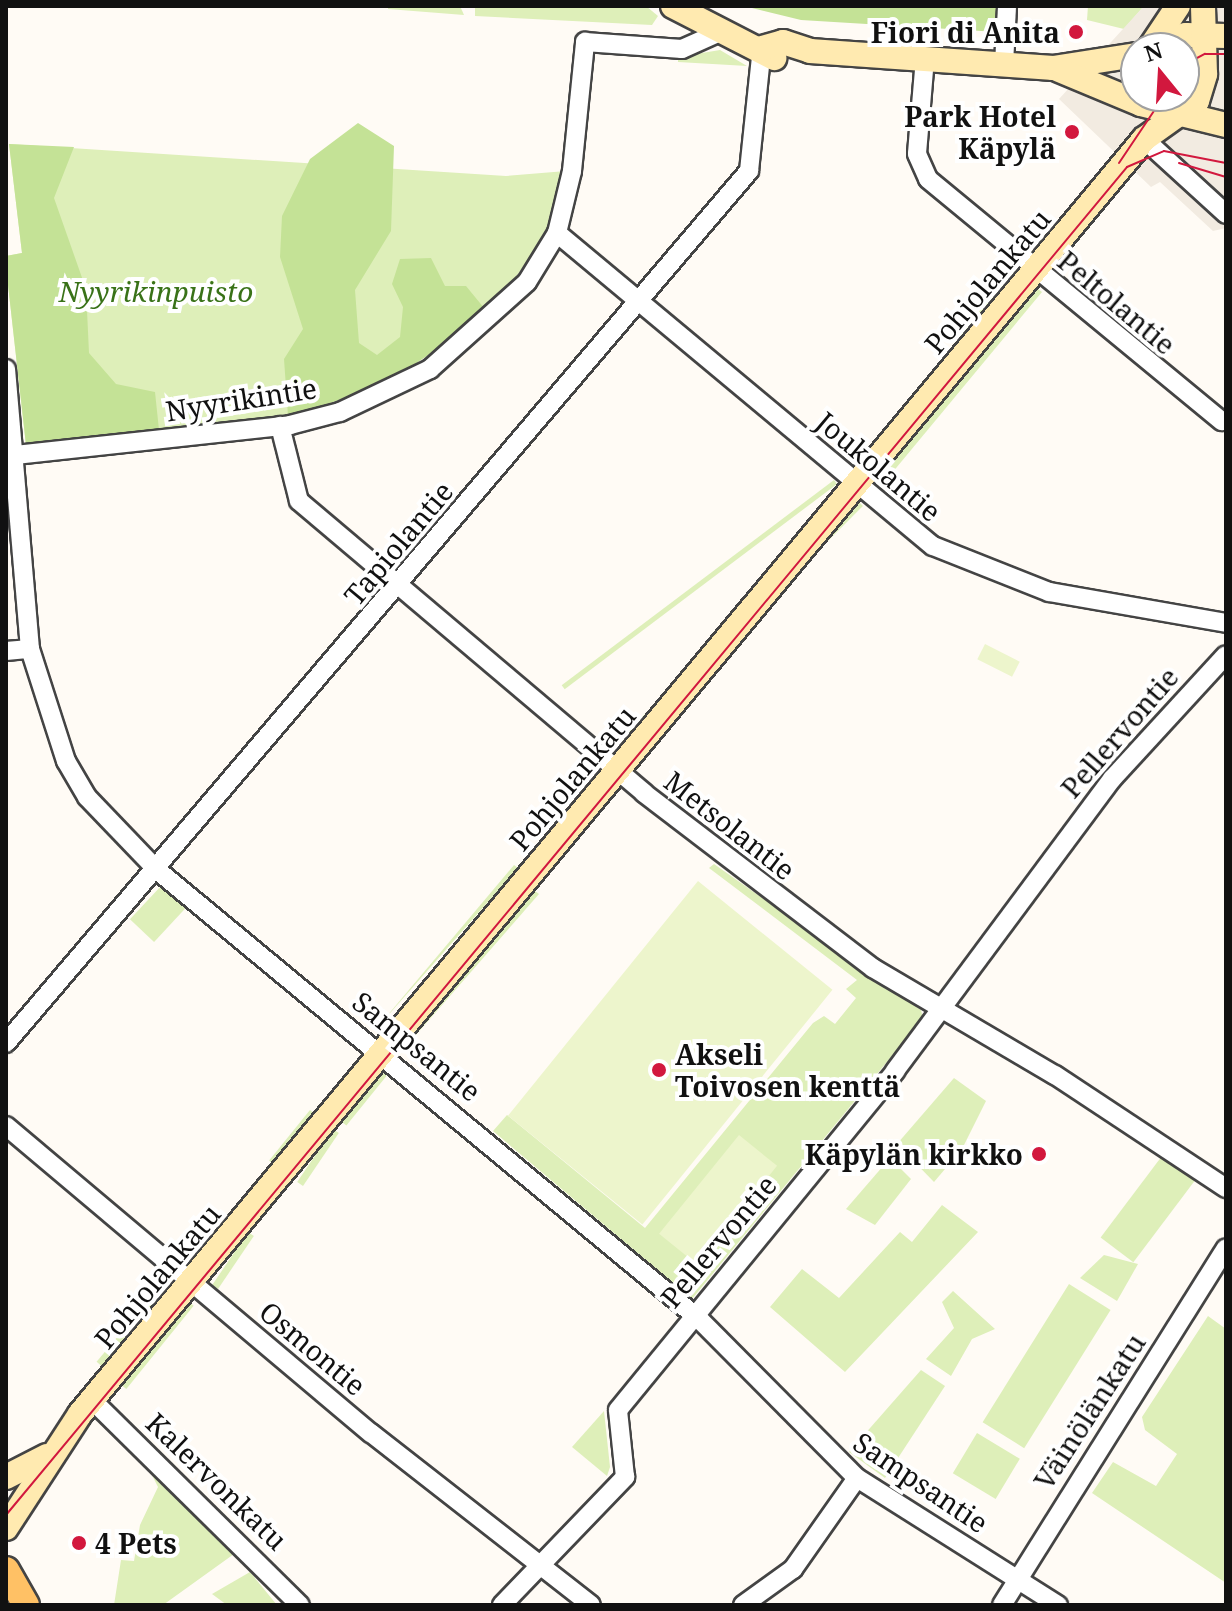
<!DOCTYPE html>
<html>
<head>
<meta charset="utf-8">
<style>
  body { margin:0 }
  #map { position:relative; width:1232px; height:1611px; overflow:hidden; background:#fffbf5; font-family:"Noto Serif",serif }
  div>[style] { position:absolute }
  .green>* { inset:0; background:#deefb9; transform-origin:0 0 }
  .forest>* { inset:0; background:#c4e296 }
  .pitch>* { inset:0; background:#edf5cc; transform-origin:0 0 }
  .plaza>* { inset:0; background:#f2ebe1 }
  .roads { filter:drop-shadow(2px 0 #444) drop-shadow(-2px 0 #444) drop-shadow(0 2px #444) drop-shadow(0 -2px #444) }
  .street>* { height:18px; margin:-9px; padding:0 9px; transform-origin:9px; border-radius:9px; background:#fff }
  .secondary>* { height:24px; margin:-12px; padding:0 12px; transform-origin:12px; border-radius:12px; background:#ffeab0 }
  .primary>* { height:26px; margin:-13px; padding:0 13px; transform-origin:13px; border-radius:13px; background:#ffc165 }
  .tram>* { height:2px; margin:-1px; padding:0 1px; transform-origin:1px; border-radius:1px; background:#d2183e }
  .dots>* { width:22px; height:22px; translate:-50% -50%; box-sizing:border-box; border:4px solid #fff; border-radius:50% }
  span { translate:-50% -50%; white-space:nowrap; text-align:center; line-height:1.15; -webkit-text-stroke:8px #fff; paint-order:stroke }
  .poi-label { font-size:28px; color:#111; font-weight:700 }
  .right { translate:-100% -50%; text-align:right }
  .left { translate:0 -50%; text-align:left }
  .street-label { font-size:28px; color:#111 }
  .park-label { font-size:28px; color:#397218; font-style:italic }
  .frame { position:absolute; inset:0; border:8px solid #111; pointer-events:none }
  .north { position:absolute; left:1120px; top:32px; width:80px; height:80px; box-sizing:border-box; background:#fff; border:2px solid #a0a0a0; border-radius:50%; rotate:342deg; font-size:22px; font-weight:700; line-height:32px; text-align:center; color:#111 }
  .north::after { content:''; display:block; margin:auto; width:28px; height:36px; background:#d2183e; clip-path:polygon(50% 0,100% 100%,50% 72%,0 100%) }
</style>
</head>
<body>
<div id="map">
  <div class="green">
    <div style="clip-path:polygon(388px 6px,460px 6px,464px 15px,388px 9px)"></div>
    <div style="clip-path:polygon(475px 6px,646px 6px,658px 16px,652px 25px,475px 16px)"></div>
    <div style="clip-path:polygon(1088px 6px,1144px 6px,1124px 29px,1087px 20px)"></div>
    <div style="clip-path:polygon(720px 50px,747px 66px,678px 62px,678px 57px)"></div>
    <div style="clip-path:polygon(9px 144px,506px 176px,566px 171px,550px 230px,489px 314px,317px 411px,26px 445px,6px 267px,6px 256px,22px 253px)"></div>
    <div style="left:1013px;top:266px;width:5px;height:246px;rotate:37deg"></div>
    <div style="clip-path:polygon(1038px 289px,1042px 292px,882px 485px,877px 481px)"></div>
    <div style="left:834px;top:480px;width:5px;height:341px;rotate:53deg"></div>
    <div style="left:858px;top:501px;width:7px;height:339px;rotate:45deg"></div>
    <div style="clip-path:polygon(714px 864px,921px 1010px,923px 1018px,692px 1299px,493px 1131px,507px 1115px,645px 1228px,813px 1023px,824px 1016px,835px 1024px,856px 998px,846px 989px,857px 980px,709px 868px)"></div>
    <div style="clip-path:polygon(514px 865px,518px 868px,376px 1029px)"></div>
    <div style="left:162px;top:885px;width:33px;height:47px;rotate:43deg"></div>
    <div style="clip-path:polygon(535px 891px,539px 894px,402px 1051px)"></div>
    <div style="left:382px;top:1072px;width:6px;height:64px;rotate:39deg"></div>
    <div style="clip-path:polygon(954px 1078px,986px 1101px,962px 1149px,934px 1182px,897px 1144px)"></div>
    <div style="left:310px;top:1110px;width:6px;height:65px;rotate:39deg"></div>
    <div style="left:333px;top:1129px;width:7px;height:64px;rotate:34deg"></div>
    <div style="left:1165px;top:1152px;width:41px;height:107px;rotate:37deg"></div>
    <div style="clip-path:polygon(890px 1158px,911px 1179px,875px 1225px,846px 1209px)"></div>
    <div style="clip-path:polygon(942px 1205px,978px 1232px,845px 1372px,770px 1307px,802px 1269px,839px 1298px,900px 1232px,912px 1242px)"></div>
    <div style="left:248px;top:1232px;width:7px;height:64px;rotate:34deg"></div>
    <div style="clip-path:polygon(1104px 1255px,1138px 1264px,1117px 1301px,1080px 1278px)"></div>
    <div style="left:166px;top:1279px;width:8px;height:108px;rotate:40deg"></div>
    <div style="left:1069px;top:1284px;width:49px;height:163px;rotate:32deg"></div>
    <div style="clip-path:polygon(953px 1291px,995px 1329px,972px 1339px,951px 1376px,926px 1359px,954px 1328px,942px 1302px)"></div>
    <div style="left:189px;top:1302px;width:6px;height:107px;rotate:39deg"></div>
    <div style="clip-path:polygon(1208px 1316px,1226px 1329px,1226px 1583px,1092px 1493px,1113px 1462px,1156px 1486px,1177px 1454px,1145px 1430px,1142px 1417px)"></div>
    <div style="clip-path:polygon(921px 1370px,945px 1386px,885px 1478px,849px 1452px)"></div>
    <div style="clip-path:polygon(604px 1411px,610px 1467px,607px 1476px,572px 1447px)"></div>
    <div style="left:977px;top:1433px;width:50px;height:47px;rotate:31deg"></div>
    <div style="clip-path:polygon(149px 1469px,234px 1554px,163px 1605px,114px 1605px,121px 1560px,134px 1561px,140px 1525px,158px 1487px)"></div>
    <div style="clip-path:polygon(250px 1572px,277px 1605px,227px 1605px,212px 1594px)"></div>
  </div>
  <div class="forest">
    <div style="clip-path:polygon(744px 6px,998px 6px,998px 32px,801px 20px)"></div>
    <div style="clip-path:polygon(358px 123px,394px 146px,391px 231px,355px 290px,359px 343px,377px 355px,400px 337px,403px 307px,392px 284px,400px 259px,431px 258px,445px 286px,466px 286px,489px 314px,381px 387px,288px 416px,284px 359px,303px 329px,280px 257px,282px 216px,310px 159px)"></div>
    <div style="clip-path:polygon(9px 144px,74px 147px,54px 198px,86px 289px,89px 353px,116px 384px,155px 392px,159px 430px,26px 445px,6px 267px,6px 256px,22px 253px)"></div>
  </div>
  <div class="pitch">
    <div style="left:985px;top:644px;width:39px;height:17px;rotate:27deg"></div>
    <div style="left:698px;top:881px;width:173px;height:302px;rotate:39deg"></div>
    <div style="left:739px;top:1135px;width:49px;height:127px;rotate:39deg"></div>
  </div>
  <div class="plaza">
    <div style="clip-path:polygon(evenodd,1144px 6px,1226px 6px,1226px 228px,1213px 231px,1160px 182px,1151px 187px,1059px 99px,1144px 6px,1136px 48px,1184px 48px,1184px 96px,1136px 96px,1136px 48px)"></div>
  </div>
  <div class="roads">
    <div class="street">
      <div style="left:925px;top:58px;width:96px;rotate:94.8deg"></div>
      <div style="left:917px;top:154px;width:27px;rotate:66deg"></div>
      <div style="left:928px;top:179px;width:381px;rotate:39.5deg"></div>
      <div style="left:1004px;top:64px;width:58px;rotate:-87deg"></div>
      <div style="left:1144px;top:139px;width:111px;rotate:42.4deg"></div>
      <div style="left:557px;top:233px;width:489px;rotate:39.8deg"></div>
      <div style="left:933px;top:546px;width:125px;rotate:21.6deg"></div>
      <div style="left:1049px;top:592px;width:180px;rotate:9.9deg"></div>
      <div style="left:6px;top:369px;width:281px;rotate:85.1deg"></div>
      <div style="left:30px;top:649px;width:118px;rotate:72.2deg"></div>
      <div style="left:66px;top:761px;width:42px;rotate:59.7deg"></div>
      <div style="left:87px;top:797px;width:101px;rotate:46.2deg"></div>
      <div style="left:157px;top:870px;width:704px;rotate:39.64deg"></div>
      <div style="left:699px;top:1319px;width:224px;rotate:45.2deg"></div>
      <div style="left:857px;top:1478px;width:238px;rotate:32.3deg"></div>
      <div style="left:280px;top:426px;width:77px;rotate:75.8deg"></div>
      <div style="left:299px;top:501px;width:452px;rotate:40.2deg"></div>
      <div style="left:644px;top:793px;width:288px;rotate:37.4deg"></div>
      <div style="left:873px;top:968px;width:211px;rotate:30.5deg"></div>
      <div style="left:1055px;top:1075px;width:205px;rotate:33.5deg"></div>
      <div style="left:6px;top:456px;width:286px;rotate:-6.2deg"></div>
      <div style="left:290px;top:425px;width:52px;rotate:-14.6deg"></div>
      <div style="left:340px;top:412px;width:100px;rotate:-25.5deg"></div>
      <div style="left:430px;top:369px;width:130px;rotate:-41.9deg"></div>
      <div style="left:527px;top:282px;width:57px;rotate:-58.5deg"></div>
      <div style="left:557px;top:233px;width:64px;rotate:-76.4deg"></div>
      <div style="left:572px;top:171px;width:130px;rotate:-84.2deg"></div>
      <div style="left:585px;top:42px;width:97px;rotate:4.1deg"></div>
      <div style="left:682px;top:49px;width:42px;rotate:-24.1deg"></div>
      <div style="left:6px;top:651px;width:24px;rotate:-5deg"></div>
      <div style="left:6px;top:1043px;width:1146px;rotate:-49.57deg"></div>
      <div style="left:749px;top:171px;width:124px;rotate:-84deg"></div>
      <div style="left:6px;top:1126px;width:477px;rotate:40.1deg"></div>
      <div style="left:371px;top:1433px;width:279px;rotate:38deg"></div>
      <div style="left:92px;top:1400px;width:292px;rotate:44.6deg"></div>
      <div style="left:502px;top:1605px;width:178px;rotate:-46.1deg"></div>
      <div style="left:625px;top:1477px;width:67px;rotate:-96deg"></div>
      <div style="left:618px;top:1410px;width:438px;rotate:-50.7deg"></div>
      <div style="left:895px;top:1071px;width:364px;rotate:-53.4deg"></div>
      <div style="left:1112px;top:779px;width:168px;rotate:-47.4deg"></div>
      <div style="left:743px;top:1605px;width:62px;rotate:-35.8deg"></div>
      <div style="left:793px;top:1569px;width:111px;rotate:-54.9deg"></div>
      <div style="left:1002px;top:1605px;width:421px;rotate:-57.9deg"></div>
    </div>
    <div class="secondary">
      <div style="left:673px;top:6px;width:114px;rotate:27.2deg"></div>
      <div style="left:762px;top:48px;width:22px;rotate:-16deg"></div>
      <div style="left:783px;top:42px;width:28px;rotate:18deg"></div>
      <div style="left:810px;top:51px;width:244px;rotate:4deg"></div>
      <div style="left:1053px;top:68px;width:84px;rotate:-8.9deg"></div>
      <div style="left:1150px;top:48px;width:38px;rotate:-20deg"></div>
      <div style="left:1186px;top:35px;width:40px;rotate:1.4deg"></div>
      <div style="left:1150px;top:48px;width:50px;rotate:-56.3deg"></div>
      <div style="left:1059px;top:70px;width:89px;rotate:22.5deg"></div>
      <div style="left:1141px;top:104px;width:88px;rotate:13.9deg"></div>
      <div style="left:6px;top:1477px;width:46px;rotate:-27.1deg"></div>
      <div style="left:6px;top:1528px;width:136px;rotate:-57deg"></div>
      <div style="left:80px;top:1414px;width:1661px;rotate:-50.15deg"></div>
      <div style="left:1144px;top:139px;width:65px;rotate:-35.6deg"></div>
      <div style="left:1197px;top:101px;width:28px;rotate:-73deg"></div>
      <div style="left:1205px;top:74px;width:68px;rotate:-91.7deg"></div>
    </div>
    <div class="primary">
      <div style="left:6px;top:1570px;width:40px;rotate:60.3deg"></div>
    </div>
  </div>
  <div class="tram">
    <div style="left:1184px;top:65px;width:24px;rotate:-28deg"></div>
    <div style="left:1205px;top:54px;width:21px"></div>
    <div style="left:1119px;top:163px;width:81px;rotate:-56.1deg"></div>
    <div style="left:1179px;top:163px;width:49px;rotate:16.6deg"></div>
    <div style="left:6px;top:1515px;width:1753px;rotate:-50.25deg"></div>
    <div style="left:1127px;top:167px;width:40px;rotate:-23.4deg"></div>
    <div style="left:1164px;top:151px;width:63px;rotate:11deg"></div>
  </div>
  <div class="dots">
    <div style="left:1076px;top:32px;background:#d2183e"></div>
    <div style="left:1072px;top:132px;background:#d2183e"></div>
    <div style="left:659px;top:1070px;background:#d2183e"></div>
    <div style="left:1039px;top:1154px;background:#d2183e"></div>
    <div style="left:79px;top:1543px;background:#d2183e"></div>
  </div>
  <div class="poi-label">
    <span class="right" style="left:1060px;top:32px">Fiori di Anita</span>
    <span class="right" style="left:1056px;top:132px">Park Hotel<br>Käpylä</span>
    <span class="left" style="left:675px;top:1070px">Akseli<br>Toivosen kenttä</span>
    <span class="right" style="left:1023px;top:1154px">Käpylän kirkko</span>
    <span class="left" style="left:95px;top:1543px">4 Pets</span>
  </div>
  <div class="street-label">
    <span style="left:987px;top:281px;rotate:-50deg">Pohjolankatu</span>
    <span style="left:1117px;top:302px;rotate:40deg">Peltolantie</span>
    <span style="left:241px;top:399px;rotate:-9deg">Nyyrikintie</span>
    <span style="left:879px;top:466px;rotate:40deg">Joukolantie</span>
    <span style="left:398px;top:543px;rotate:-50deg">Tapiolantie</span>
    <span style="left:1119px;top:732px;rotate:-49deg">Pellervontie</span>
    <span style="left:572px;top:778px;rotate:-50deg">Pohjolankatu</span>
    <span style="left:730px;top:825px;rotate:38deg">Metsolantie</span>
    <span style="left:417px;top:1046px;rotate:39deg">Sampsantie</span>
    <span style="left:718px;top:1241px;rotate:-50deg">Pellervontie</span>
    <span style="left:157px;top:1276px;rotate:-50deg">Pohjolankatu</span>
    <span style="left:313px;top:1348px;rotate:40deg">Osmontie</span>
    <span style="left:1089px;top:1411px;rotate:-57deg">Väinölänkatu</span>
    <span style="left:217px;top:1481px;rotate:44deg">Kalervonkatu</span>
    <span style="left:921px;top:1482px;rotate:34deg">Sampsantie</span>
  </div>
  <div class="park-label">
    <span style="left:156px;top:291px">Nyyrikinpuisto</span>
  </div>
  <div class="frame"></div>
  <div class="north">N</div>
</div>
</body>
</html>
